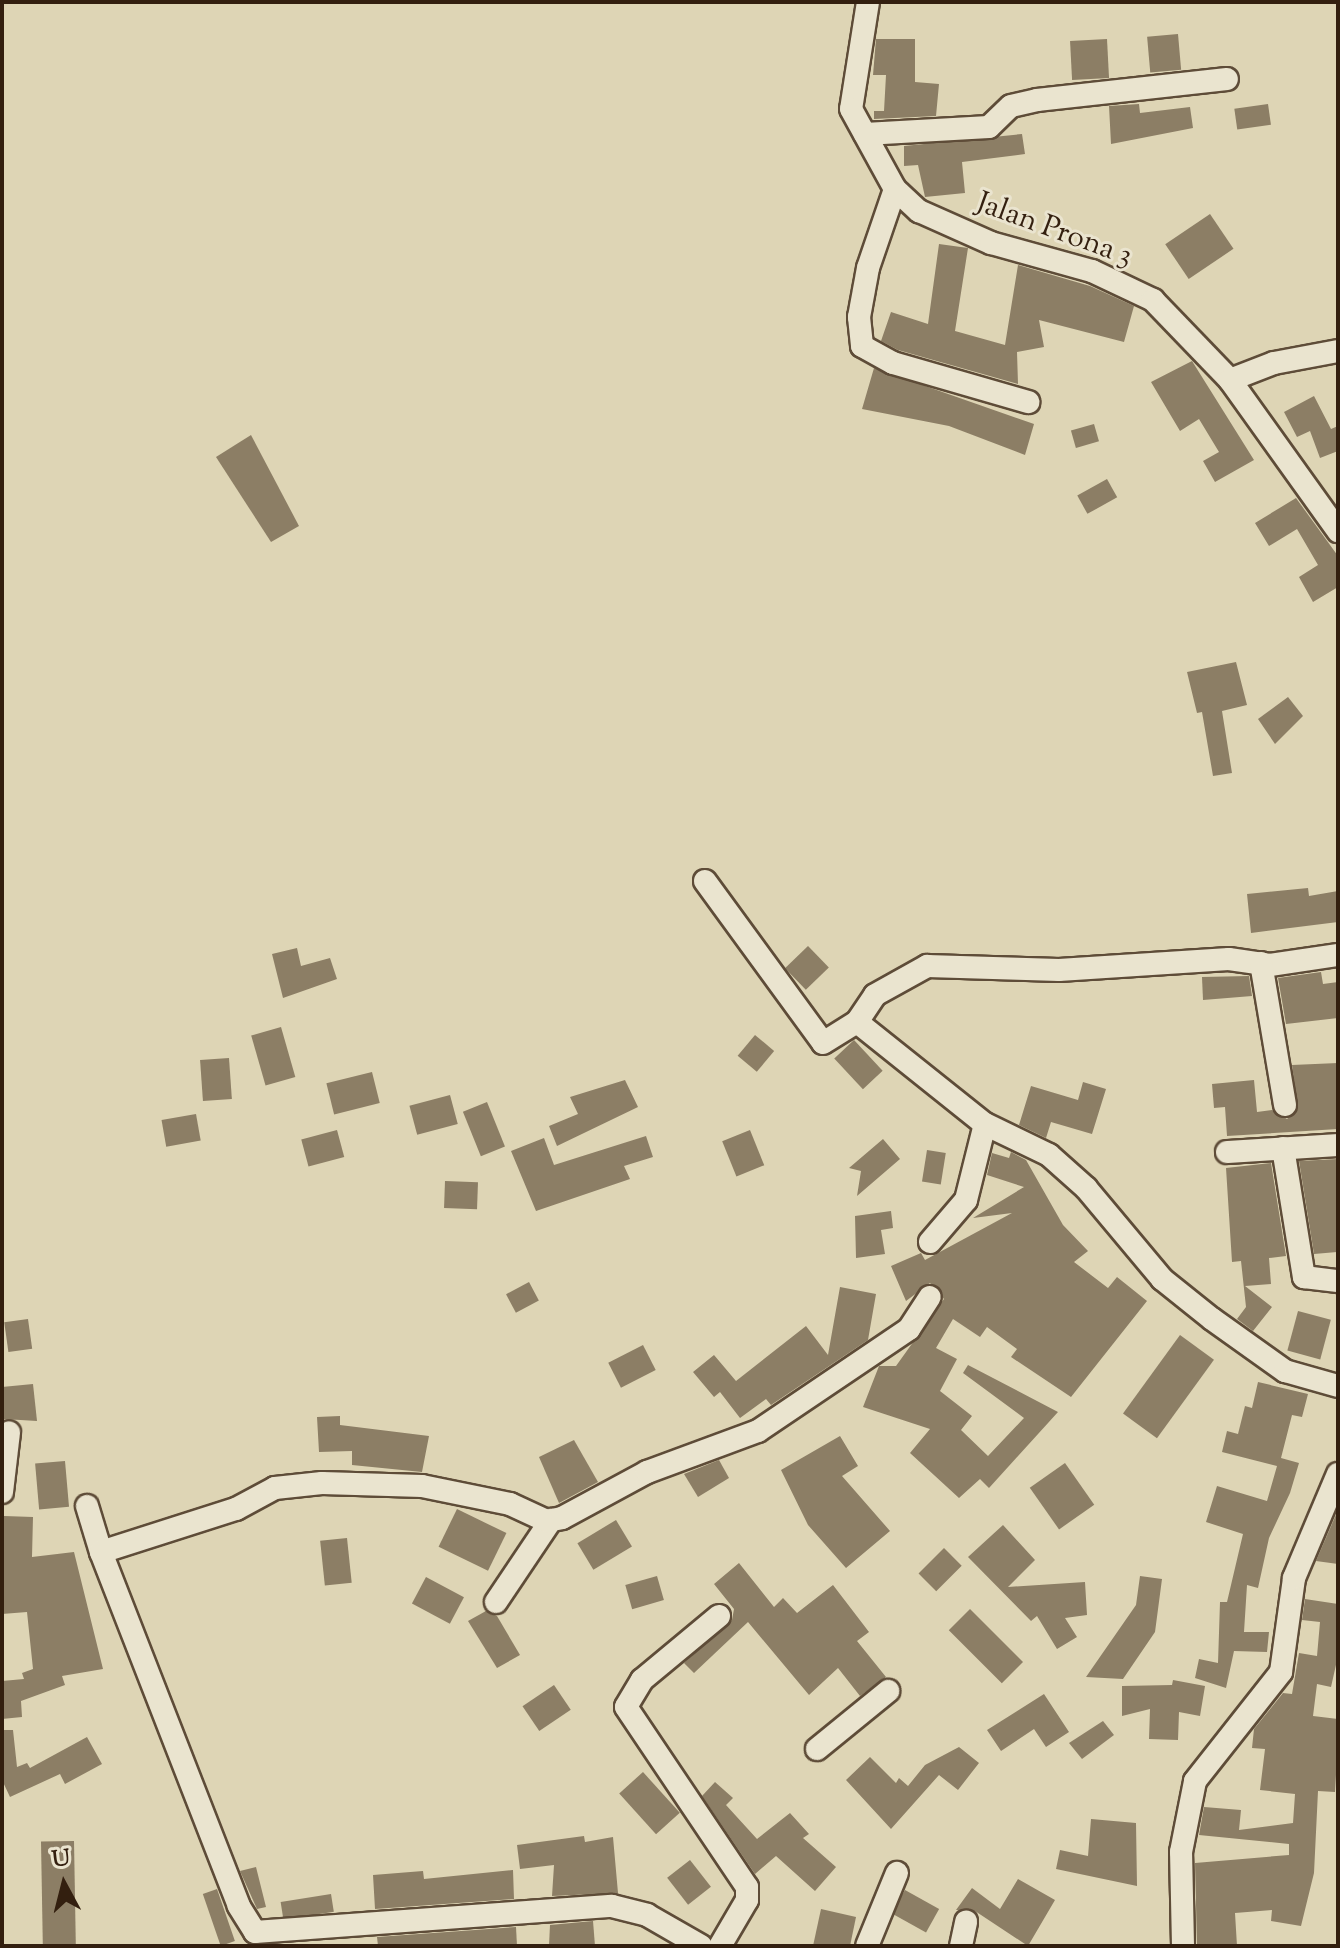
<!DOCTYPE html>
<html>
<head>
<meta charset="utf-8">
<style>
  body { margin:0 }
  #map { position:relative; width:1340px; height:1948px; overflow:hidden; background:#ded5b5; font-family:"Sorts Mill Goudy",serif }
  div>[style] { position:absolute }
  .building>* { inset:0; background:#8c7e65; transform-origin:0 0 }
  .roads { filter:drop-shadow(2px 0 #5e4c38) drop-shadow(-2px 0 #5e4c38) drop-shadow(0 2px #5e4c38) drop-shadow(0 -2px #5e4c38) }
  .street>* { height:22px; margin:-11px; padding:0 11px; transform-origin:11px; border-radius:11px; background:#eae4cf }
  span { translate:-50% -50%; white-space:nowrap; text-align:center; line-height:1.15; -webkit-text-stroke:6px #eae4cf; paint-order:stroke }
  .street-label { font-size:30px; color:#331f0f }
  .frame { position:absolute; inset:0; border:4px solid #331f0f; pointer-events:none }
  .north { position:absolute; left:24px; top:1844px; width:80px; height:80px; -webkit-text-stroke:6px #eae4cf; paint-order:stroke; rotate:353deg; font-size:22px; font-weight:700; line-height:32px; text-align:center; color:#331f0f }
  .north::after { content:''; display:block; margin:auto; width:28px; height:36px; background:#331f0f; clip-path:polygon(50% 0,100% 100%,50% 72%,0 100%) }
</style>
</head>
<body>
<div id="map">
  <div class="building">
    <div style="left:1178px;top:34px;width:36px;height:31px;rotate:85deg"></div>
    <div style="clip-path:polygon(876px 39px,915px 39px,915px 82px,939px 84px,936px 116px,874px 119px,874px 111px,884px 111px,886px 75px,873px 75px)"></div>
    <div style="left:1107px;top:39px;width:39px;height:37px;rotate:87deg"></div>
    <div style="clip-path:polygon(1139px 104px,1140px 113px,1190px 107px,1193px 128px,1111px 144px,1109px 106px)"></div>
    <div style="left:1268px;top:104px;width:21px;height:34px;rotate:82deg"></div>
    <div style="clip-path:polygon(1022px 134px,1025px 154px,962px 162px,965px 193px,925px 197px,918px 165px,904px 166px,904px 146px)"></div>
    <div style="left:1210px;top:214px;width:42px;height:54px;rotate:56deg"></div>
    <div style="clip-path:polygon(939px 244px,968px 248px,955px 331px,1005px 345px,1018px 265px,1090px 286px,1134px 306px,1124px 342px,1039px 320px,1044px 347px,1017px 352px,1018px 384px,898px 350px,881px 341px,891px 312px,928px 324px)"></div>
    <div style="clip-path:polygon(1192px 361px,1254px 460px,1215px 482px,1203px 461px,1219px 452px,1199px 419px,1180px 431px,1151px 382px)"></div>
    <div style="clip-path:polygon(874px 368px,1034px 424px,1025px 455px,949px 426px,862px 409px)"></div>
    <div style="clip-path:polygon(1314px 396px,1331px 429px,1338px 426px,1338px 451px,1320px 458px,1310px 431px,1297px 437px,1284px 412px)"></div>
    <div style="left:1094px;top:424px;width:18px;height:24px;rotate:74deg"></div>
    <div style="clip-path:polygon(251px 435px,299px 526px,271px 542px,216px 457px)"></div>
    <div style="left:1107px;top:479px;width:21px;height:34px;rotate:61deg"></div>
    <div style="clip-path:polygon(1296px 498px,1338px 556px,1338px 587px,1313px 602px,1299px 577px,1318px 565px,1297px 529px,1269px 546px,1255px 523px)"></div>
    <div style="clip-path:polygon(1236px 662px,1247px 705px,1222px 711px,1232px 773px,1213px 776px,1202px 712px,1197px 713px,1187px 672px)"></div>
    <div style="clip-path:polygon(1288px 697px,1303px 716px,1275px 744px,1258px 719px)"></div>
    <div style="clip-path:polygon(1308px 888px,1309px 896px,1338px 891px,1338px 922px,1251px 933px,1247px 894px)"></div>
    <div style="left:808px;top:946px;width:30px;height:32px;rotate:46deg"></div>
    <div style="clip-path:polygon(297px 948px,301px 966px,330px 958px,337px 979px,283px 998px,272px 954px)"></div>
    <div style="clip-path:polygon(1321px 972px,1323px 984px,1338px 982px,1338px 1018px,1286px 1024px,1278px 978px)"></div>
    <div style="clip-path:polygon(1249px 976px,1252px 996px,1203px 1000px,1202px 977px)"></div>
    <div style="left:281px;top:1027px;width:52px;height:31px;rotate:74deg"></div>
    <div style="left:755px;top:1035px;width:25px;height:27px;rotate:40deg"></div>
    <div style="left:854px;top:1040px;width:42px;height:27px;rotate:47deg"></div>
    <div style="left:229px;top:1058px;width:41px;height:29px;rotate:86deg"></div>
    <div style="clip-path:polygon(1338px 1063px,1338px 1129px,1227px 1136px,1225px 1107px,1214px 1108px,1212px 1084px,1254px 1080px,1257px 1112px,1272px 1110px,1287px 1119px,1298px 1109px,1292px 1065px)"></div>
    <div style="left:372px;top:1072px;width:32px;height:47px;rotate:76deg"></div>
    <div style="clip-path:polygon(625px 1080px,638px 1107px,557px 1146px,549px 1126px,578px 1114px,570px 1097px)"></div>
    <div style="clip-path:polygon(1083px 1082px,1106px 1089px,1092px 1134px,1051px 1122px,1046px 1138px,1019px 1125px,1031px 1086px,1078px 1100px)"></div>
    <div style="left:450px;top:1095px;width:30px;height:42px;rotate:75deg"></div>
    <div style="left:487px;top:1102px;width:48px;height:26px;rotate:68deg"></div>
    <div style="left:196px;top:1114px;width:27px;height:35px;rotate:80deg"></div>
    <div style="left:337px;top:1130px;width:28px;height:37px;rotate:75deg"></div>
    <div style="left:750px;top:1130px;width:38px;height:30px;rotate:68deg"></div>
    <div style="clip-path:polygon(646px 1136px,653px 1157px,624px 1166px,630px 1179px,536px 1211px,511px 1151px,544px 1138px,554px 1165px)"></div>
    <div style="clip-path:polygon(883px 1139px,900px 1159px,857px 1196px,861px 1171px,849px 1168px)"></div>
    <div style="left:927px;top:1150px;width:19px;height:32px;rotate:9deg"></div>
    <div style="clip-path:polygon(1011px 1152px,1026px 1160px,1063px 1225px,1088px 1251px,1074px 1262px,1108px 1288px,1117px 1277px,1147px 1301px,1071px 1397px,1011px 1357px,1017px 1349px,987px 1327px,980px 1337px,953px 1319px,936px 1348px,957px 1359px,940px 1391px,972px 1416px,961px 1430px,988px 1456px,1024px 1418px,963px 1373px,968px 1365px,1058px 1412px,989px 1488px,980px 1479px,959px 1498px,910px 1453px,930px 1429px,863px 1407px,879px 1366px,896px 1366px,944px 1299px,930px 1283px,906px 1301px,891px 1266px,921px 1253px,925px 1260px,1012px 1213px,973px 1218px,1024px 1187px,987px 1175px,992px 1153px,1009px 1158px)"></div>
    <div style="clip-path:polygon(1338px 1159px,1337px 1252px,1314px 1254px,1299px 1161px)"></div>
    <div style="clip-path:polygon(1271px 1163px,1286px 1256px,1269px 1258px,1271px 1284px,1245px 1286px,1272px 1307px,1253px 1331px,1237px 1319px,1246px 1307px,1241px 1261px,1232px 1262px,1226px 1168px)"></div>
    <div style="left:445px;top:1181px;width:33px;height:27px;rotate:2deg"></div>
    <div style="clip-path:polygon(891px 1211px,893px 1228px,881px 1230px,885px 1254px,856px 1258px,855px 1216px)"></div>
    <div style="left:529px;top:1282px;width:21px;height:26px;rotate:62deg"></div>
    <div style="clip-path:polygon(840px 1287px,876px 1294px,868px 1340px,771px 1405px,766px 1399px,740px 1418px,720px 1392px,714px 1397px,693px 1372px,714px 1355px,736px 1381px,806px 1326px,828px 1355px)"></div>
    <div style="left:1298px;top:1311px;width:34px;height:41px;rotate:15deg"></div>
    <div style="left:28px;top:1319px;width:30px;height:24px;rotate:82deg"></div>
    <div style="left:1180px;top:1335px;width:42px;height:97px;rotate:36deg"></div>
    <div style="left:643px;top:1345px;width:28px;height:39px;rotate:63deg"></div>
    <div style="clip-path:polygon(1258px 1382px,1308px 1394px,1302px 1417px,1292px 1415px,1281px 1458px,1299px 1463px,1290px 1493px,1269px 1538px,1258px 1588px,1247px 1585px,1244px 1632px,1269px 1632px,1267px 1652px,1234px 1651px,1226px 1688px,1195px 1678px,1199px 1659px,1218px 1663px,1220px 1602px,1227px 1602px,1243px 1534px,1206px 1522px,1217px 1486px,1267px 1501px,1277px 1466px,1222px 1452px,1227px 1431px,1238px 1434px,1245px 1406px,1252px 1408px)"></div>
    <div style="clip-path:polygon(33px 1384px,37px 1421px,4px 1419px,2px 1387px)"></div>
    <div style="clip-path:polygon(340px 1416px,340px 1425px,429px 1436px,422px 1472px,352px 1465px,352px 1451px,319px 1452px,317px 1417px)"></div>
    <div style="clip-path:polygon(840px 1436px,858px 1466px,842px 1476px,890px 1531px,846px 1568px,808px 1525px,781px 1470px)"></div>
    <div style="clip-path:polygon(574px 1440px,598px 1482px,559px 1503px,539px 1457px)"></div>
    <div style="clip-path:polygon(719px 1460px,729px 1478px,698px 1497px,684px 1474px)"></div>
    <div style="left:65px;top:1461px;width:46px;height:30px;rotate:85deg"></div>
    <div style="left:1065px;top:1463px;width:51px;height:43px;rotate:55deg"></div>
    <div style="left:457px;top:1509px;width:55px;height:42px;rotate:26deg"></div>
    <div style="clip-path:polygon(1338px 1510px,1338px 1564px,1316px 1561px)"></div>
    <div style="clip-path:polygon(4px 1516px,33px 1517px,32px 1557px,74px 1552px,103px 1669px,62px 1676px,65px 1685px,21px 1701px,22px 1717px,2px 1719px,2px 1681px,24px 1679px,22px 1673px,33px 1669px,27px 1612px,2px 1614px)"></div>
    <div style="left:616px;top:1520px;width:31px;height:45px;rotate:59deg"></div>
    <div style="clip-path:polygon(1003px 1525px,1035px 1560px,1008px 1587px,1085px 1582px,1087px 1615px,1065px 1618px,1077px 1637px,1057px 1649px,1037px 1616px,1031px 1621px,968px 1557px)"></div>
    <div style="left:347px;top:1538px;width:45px;height:27px;rotate:84deg"></div>
    <div style="left:944px;top:1548px;width:25px;height:36px;rotate:45deg"></div>
    <div style="clip-path:polygon(739px 1563px,774px 1607px,783px 1598px,797px 1613px,833px 1585px,869px 1632px,857px 1641px,886px 1677px,860px 1696px,838px 1668px,809px 1695px,748px 1622px,694px 1673px,684px 1663px,732px 1620px,734px 1609px,714px 1584px)"></div>
    <div style="left:657px;top:1576px;width:25px;height:33px;rotate:74deg"></div>
    <div style="clip-path:polygon(1140px 1576px,1162px 1579px,1155px 1632px,1123px 1679px,1086px 1677px,1136px 1605px)"></div>
    <div style="left:426px;top:1577px;width:43px;height:30px;rotate:28deg"></div>
    <div style="clip-path:polygon(1305px 1599px,1338px 1604px,1338px 1656px,1331px 1687px,1317px 1684px,1313px 1716px,1338px 1719px,1338px 1741px,1335px 1792px,1318px 1791px,1314px 1873px,1301px 1926px,1271px 1921px,1272px 1910px,1235px 1913px,1237px 1946px,1197px 1946px,1195px 1863px,1289px 1855px,1289px 1844px,1199px 1835px,1204px 1807px,1241px 1810px,1239px 1830px,1293px 1823px,1295px 1794px,1260px 1790px,1265px 1749px,1252px 1748px,1254px 1729px,1283px 1693px,1292px 1694px,1299px 1653px,1317px 1656px,1320px 1622px,1302px 1620px)"></div>
    <div style="left:970px;top:1609px;width:75px;height:30px;rotate:45deg"></div>
    <div style="clip-path:polygon(486px 1611px,497px 1616px,520px 1655px,497px 1668px,468px 1621px)"></div>
    <div style="clip-path:polygon(1173px 1680px,1205px 1686px,1200px 1716px,1179px 1712px,1178px 1740px,1149px 1739px,1150px 1709px,1122px 1716px,1122px 1686px,1172px 1685px)"></div>
    <div style="left:554px;top:1685px;width:30px;height:38px;rotate:56deg"></div>
    <div style="clip-path:polygon(1044px 1694px,1069px 1732px,1046px 1747px,1034px 1729px,1001px 1751px,987px 1730px)"></div>
    <div style="clip-path:polygon(1103px 1721px,1114px 1735px,1082px 1759px,1069px 1743px)"></div>
    <div style="clip-path:polygon(2px 1730px,13px 1730px,17px 1767px,27px 1763px,30px 1768px,87px 1737px,102px 1764px,65px 1784px,60px 1774px,10px 1797px,2px 1780px)"></div>
    <div style="clip-path:polygon(959px 1747px,979px 1763px,958px 1790px,939px 1775px,891px 1829px,846px 1780px,870px 1757px,896px 1783px,899px 1778px,908px 1786px,925px 1765px)"></div>
    <div style="left:643px;top:1772px;width:55px;height:32px;rotate:48deg"></div>
    <div style="clip-path:polygon(715px 1782px,733px 1798px,726px 1805px,757px 1839px,790px 1813px,809px 1834px,803px 1838px,836px 1867px,815px 1891px,776px 1856px,755px 1874px,702px 1796px)"></div>
    <div style="clip-path:polygon(1091px 1819px,1136px 1823px,1137px 1886px,1056px 1869px,1060px 1850px,1088px 1856px)"></div>
    <div style="clip-path:polygon(584px 1836px,585px 1842px,613px 1837px,618px 1893px,552px 1896px,554px 1865px,520px 1869px,517px 1845px)"></div>
    <div style="left:74px;top:1841px;width:104px;height:33px;rotate:89deg"></div>
    <div style="left:690px;top:1860px;width:34px;height:29px;rotate:52deg"></div>
    <div style="clip-path:polygon(256px 1867px,266px 1907px,257px 1909px,240px 1871px)"></div>
    <div style="clip-path:polygon(513px 1870px,514px 1899px,375px 1909px,373px 1875px,423px 1871px,424px 1879px)"></div>
    <div style="clip-path:polygon(1018px 1879px,1055px 1900px,1028px 1946px,975px 1911px,956px 1910px,972px 1888px,1000px 1909px)"></div>
    <div style="left:217px;top:1889px;width:55px;height:15px;rotate:71deg"></div>
    <div style="left:905px;top:1890px;width:39px;height:27px;rotate:29deg"></div>
    <div style="left:331px;top:1894px;width:18px;height:51px;rotate:81deg"></div>
    <div style="clip-path:polygon(821px 1909px,856px 1917px,850px 1946px,813px 1946px)"></div>
    <div style="clip-path:polygon(593px 1921px,595px 1946px,549px 1946px,550px 1925px)"></div>
    <div style="clip-path:polygon(516px 1927px,517px 1946px,378px 1946px,377px 1937px)"></div>
  </div>
  <div class="roads">
    <div class="street">
      <div style="left:868px;top:2px;width:108px;rotate:99deg"></div>
      <div style="left:851px;top:109px;width:91px;rotate:61.2deg"></div>
      <div style="left:895px;top:189px;width:33px;rotate:43deg"></div>
      <div style="left:919px;top:211px;width:79px;rotate:24deg"></div>
      <div style="left:991px;top:243px;width:105px;rotate:15.5deg"></div>
      <div style="left:1092px;top:271px;width:68px;rotate:25.4deg"></div>
      <div style="left:1153px;top:300px;width:111px;rotate:46.1deg"></div>
      <div style="left:1230px;top:380px;width:186px;rotate:54.4deg"></div>
      <div style="left:865px;top:134px;width:124px;rotate:-3.2deg"></div>
      <div style="left:989px;top:127px;width:30px;rotate:-44deg"></div>
      <div style="left:1011px;top:106px;width:27px;rotate:-13deg"></div>
      <div style="left:1037px;top:100px;width:191px;rotate:-6.3deg"></div>
      <div style="left:895px;top:189px;width:83px;rotate:108.9deg"></div>
      <div style="left:868px;top:268px;width:50px;rotate:100.4deg"></div>
      <div style="left:859px;top:317px;width:29px;rotate:84deg"></div>
      <div style="left:862px;top:346px;width:35px;rotate:29deg"></div>
      <div style="left:893px;top:363px;width:141px;rotate:16.1deg"></div>
      <div style="left:1230px;top:380px;width:47px;rotate:-21.1deg"></div>
      <div style="left:1274px;top:363px;width:65px;rotate:-10.6deg"></div>
      <div style="left:705px;top:881px;width:200px;rotate:53.9deg"></div>
      <div style="left:823px;top:1043px;width:40px;rotate:-32deg"></div>
      <div style="left:857px;top:1022px;width:32px;rotate:-56deg"></div>
      <div style="left:875px;top:995px;width:60px;rotate:-29.1deg"></div>
      <div style="left:927px;top:966px;width:132px;rotate:1.7deg"></div>
      <div style="left:1059px;top:970px;width:170px;rotate:-3.7deg"></div>
      <div style="left:1229px;top:959px;width:41px;rotate:8.3deg"></div>
      <div style="left:1270px;top:965px;width:69px;rotate:-8.4deg"></div>
      <div style="left:1261px;top:963px;width:144px;rotate:80.4deg"></div>
      <div style="left:857px;top:1022px;width:164px;rotate:38.6deg"></div>
      <div style="left:985px;top:1124px;width:71px;rotate:25.8deg"></div>
      <div style="left:1049px;top:1155px;width:50px;rotate:41.7deg"></div>
      <div style="left:1086px;top:1188px;width:119px;rotate:50.1deg"></div>
      <div style="left:1162px;top:1279px;width:64px;rotate:38.7deg"></div>
      <div style="left:1212px;top:1319px;width:90px;rotate:35.5deg"></div>
      <div style="left:1285px;top:1371px;width:55px;rotate:15.8deg"></div>
      <div style="left:1283px;top:1148px;width:131px;rotate:80.8deg"></div>
      <div style="left:1304px;top:1277px;width:34px;rotate:7deg"></div>
      <div style="left:1227px;top:1152px;width:111px;rotate:-3.6deg"></div>
      <div style="left:930px;top:1242px;width:55px;rotate:-49.4deg"></div>
      <div style="left:966px;top:1200px;width:78px;rotate:-76deg"></div>
      <div style="left:2px;top:1492px;width:60px;rotate:-83.3deg"></div>
      <div style="left:87px;top:1506px;width:48px;rotate:73.1deg"></div>
      <div style="left:496px;top:1602px;width:99px;rotate:-56.1deg"></div>
      <div style="left:719px;top:1616px;width:100px;rotate:140.3deg"></div>
      <div style="left:642px;top:1680px;width:31px;rotate:121deg"></div>
      <div style="left:626px;top:1707px;width:217px;rotate:56.1deg"></div>
      <div style="left:747px;top:1887px;width:13px;rotate:90deg"></div>
      <div style="left:747px;top:1900px;width:53px;rotate:120.4deg"></div>
      <div style="left:817px;top:1749px;width:92px;rotate:-39.2deg"></div>
      <div style="left:255px;top:1932px;width:31px;rotate:-122deg"></div>
      <div style="left:239px;top:1906px;width:380px;rotate:-111.3deg"></div>
      <div style="left:101px;top:1552px;width:142px;rotate:-17.7deg"></div>
      <div style="left:236px;top:1509px;width:44px;rotate:-28.3deg"></div>
      <div style="left:275px;top:1488px;width:47px;rotate:-6.1deg"></div>
      <div style="left:322px;top:1483px;width:100px;rotate:1.7deg"></div>
      <div style="left:422px;top:1486px;width:90px;rotate:11.6deg"></div>
      <div style="left:510px;top:1504px;width:41px;rotate:24.7deg"></div>
      <div style="left:547px;top:1521px;width:15px;rotate:-11deg"></div>
      <div style="left:562px;top:1518px;width:97px;rotate:-28.4deg"></div>
      <div style="left:647px;top:1472px;width:118px;rotate:-20.3deg"></div>
      <div style="left:758px;top:1431px;width:182px;rotate:-34deg"></div>
      <div style="left:909px;top:1329px;width:38px;rotate:-57deg"></div>
      <div style="left:255px;top:1932px;width:358px;rotate:-4.2deg"></div>
      <div style="left:612px;top:1906px;width:36px;rotate:14deg"></div>
      <div style="left:647px;top:1915px;width:62px;rotate:29.9deg"></div>
      <div style="left:867px;top:1946px;width:79px;rotate:-67.7deg"></div>
      <div style="left:961px;top:1946px;width:25px;rotate:-78deg"></div>
      <div style="left:1183px;top:1946px;width:94px;rotate:-91.2deg"></div>
      <div style="left:1181px;top:1852px;width:72px;rotate:-78.8deg"></div>
      <div style="left:1195px;top:1781px;width:139px;rotate:-51.7deg"></div>
      <div style="left:1281px;top:1672px;width:95px;rotate:-82.1deg"></div>
      <div style="left:1294px;top:1578px;width:113px;rotate:-67.1deg"></div>
    </div>
  </div>
  <div class="street-label">
    <span style="left:1054px;top:231px;rotate:20deg">Jalan Prona 3</span>
  </div>
  <div class="frame"></div>
  <div class="north">U</div>
</div>
</body>
</html>
